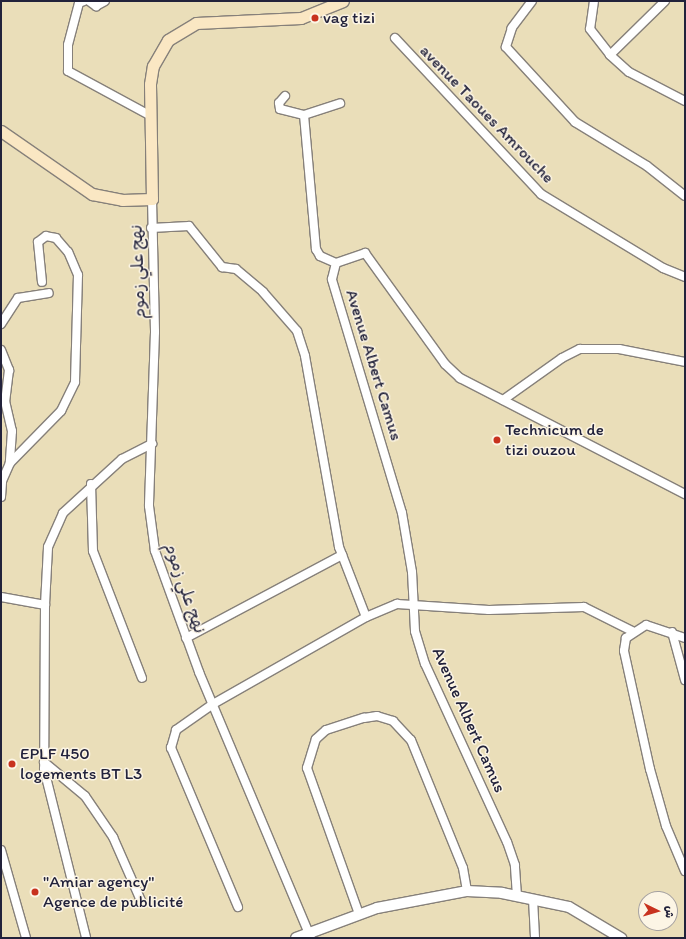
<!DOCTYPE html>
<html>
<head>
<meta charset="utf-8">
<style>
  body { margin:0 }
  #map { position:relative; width:686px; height:939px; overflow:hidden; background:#eadeb9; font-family:Itim,"Playpen Sans Arabic",sans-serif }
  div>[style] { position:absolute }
  .roads { filter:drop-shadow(1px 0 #86807a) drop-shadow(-1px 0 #86807a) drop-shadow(0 1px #86807a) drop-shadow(0 -1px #86807a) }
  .minor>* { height:8px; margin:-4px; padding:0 4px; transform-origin:4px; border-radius:4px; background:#fff }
  .tertiary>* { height:10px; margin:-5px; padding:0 5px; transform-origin:5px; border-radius:5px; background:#fff }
  .secondary>* { height:11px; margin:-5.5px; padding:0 5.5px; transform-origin:5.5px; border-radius:5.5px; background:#fae7c3 }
  .dots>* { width:11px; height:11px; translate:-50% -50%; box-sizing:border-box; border:2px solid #fcf5e5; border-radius:50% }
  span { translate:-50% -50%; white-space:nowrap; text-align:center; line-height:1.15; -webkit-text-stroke:3px #fcf5e5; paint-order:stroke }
  .poi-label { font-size:17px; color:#22223b }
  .left { translate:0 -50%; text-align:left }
  .street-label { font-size:17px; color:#22223b }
  .frame { position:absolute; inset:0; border:2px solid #22223b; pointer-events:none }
  .north { position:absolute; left:638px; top:891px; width:40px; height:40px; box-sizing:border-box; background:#fcf5e5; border:1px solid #a5a1a1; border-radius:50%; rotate:95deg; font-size:11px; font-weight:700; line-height:16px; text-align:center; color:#22223b }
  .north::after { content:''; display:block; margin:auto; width:14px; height:18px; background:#c8321e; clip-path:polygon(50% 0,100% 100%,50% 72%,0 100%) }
</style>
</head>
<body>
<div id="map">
  <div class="roads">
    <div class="minor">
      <div style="left:84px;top:1px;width:5px;rotate:158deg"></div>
      <div style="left:79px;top:3px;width:43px;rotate:104.7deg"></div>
      <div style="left:68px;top:45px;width:26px;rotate:90deg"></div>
      <div style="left:68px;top:71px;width:94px;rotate:28.5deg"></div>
      <div style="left:89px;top:1px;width:9px;rotate:36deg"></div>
      <div style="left:96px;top:6px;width:10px;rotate:-29deg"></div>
      <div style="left:532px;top:1px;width:34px;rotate:127deg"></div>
      <div style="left:512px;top:28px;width:20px;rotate:108deg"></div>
      <div style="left:506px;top:47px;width:102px;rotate:47.4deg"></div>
      <div style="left:575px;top:122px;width:84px;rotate:31.4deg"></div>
      <div style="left:647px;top:166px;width:48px;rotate:38.3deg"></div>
      <div style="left:594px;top:1px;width:28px;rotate:98deg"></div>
      <div style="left:590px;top:29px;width:33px;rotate:52deg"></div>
      <div style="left:610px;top:55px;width:25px;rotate:42deg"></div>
      <div style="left:629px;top:72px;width:63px;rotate:27.4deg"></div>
      <div style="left:395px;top:38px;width:214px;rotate:46.9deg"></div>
      <div style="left:541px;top:194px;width:143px;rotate:31.2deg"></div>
      <div style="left:663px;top:268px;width:24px;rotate:22deg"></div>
      <div style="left:610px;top:55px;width:77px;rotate:-44.5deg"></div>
      <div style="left:285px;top:96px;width:9px;rotate:131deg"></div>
      <div style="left:279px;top:103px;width:6px;rotate:81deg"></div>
      <div style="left:280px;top:109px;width:25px;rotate:14deg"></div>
      <div style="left:304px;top:115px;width:38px;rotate:-18deg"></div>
      <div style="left:304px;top:115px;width:135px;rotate:84.9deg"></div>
      <div style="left:316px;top:249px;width:8px;rotate:60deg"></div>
      <div style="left:320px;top:256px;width:17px;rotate:24deg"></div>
      <div style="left:152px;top:199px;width:133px;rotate:88.7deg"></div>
      <div style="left:155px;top:332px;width:174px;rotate:92deg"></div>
      <div style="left:149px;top:506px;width:45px;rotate:82.4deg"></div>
      <div style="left:155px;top:551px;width:129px;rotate:70deg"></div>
      <div style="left:199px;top:672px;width:289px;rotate:67.2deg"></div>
      <div style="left:151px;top:228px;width:38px;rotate:-3deg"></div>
      <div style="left:189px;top:226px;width:53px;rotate:51.2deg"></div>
      <div style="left:222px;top:267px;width:14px;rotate:8deg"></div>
      <div style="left:236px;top:269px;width:35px;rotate:40deg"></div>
      <div style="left:263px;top:292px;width:52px;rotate:48.9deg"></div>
      <div style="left:297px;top:331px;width:26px;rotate:72deg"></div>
      <div style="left:305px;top:356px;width:194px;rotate:79.9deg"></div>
      <div style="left:339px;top:547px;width:75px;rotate:68.9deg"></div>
      <div style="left:1px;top:324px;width:31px;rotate:-57deg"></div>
      <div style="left:18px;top:298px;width:31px;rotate:-9deg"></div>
      <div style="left:1px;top:350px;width:22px;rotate:68deg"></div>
      <div style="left:9px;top:370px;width:31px;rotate:97deg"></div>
      <div style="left:5px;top:401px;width:31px;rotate:77deg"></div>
      <div style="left:12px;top:431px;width:32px;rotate:94deg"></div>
      <div style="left:503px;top:400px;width:72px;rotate:-35.4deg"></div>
      <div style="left:562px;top:358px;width:20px;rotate:-27deg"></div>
      <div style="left:580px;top:349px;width:39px"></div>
      <div style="left:619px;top:349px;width:67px;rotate:11.1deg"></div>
      <div style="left:91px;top:484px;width:67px;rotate:88.3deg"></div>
      <div style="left:93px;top:551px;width:136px;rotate:68.9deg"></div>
      <div style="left:1px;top:497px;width:16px;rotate:-86deg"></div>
      <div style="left:2px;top:481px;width:20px;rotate:-66deg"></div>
      <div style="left:10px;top:463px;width:73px;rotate:-45.6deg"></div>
      <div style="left:61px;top:411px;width:32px;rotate:-64deg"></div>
      <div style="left:75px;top:382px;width:107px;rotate:-88.4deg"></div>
      <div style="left:78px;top:275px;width:25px;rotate:-113deg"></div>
      <div style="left:68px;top:252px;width:18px;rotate:-131deg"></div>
      <div style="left:56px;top:238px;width:10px;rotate:-169deg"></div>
      <div style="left:46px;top:236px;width:10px;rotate:143deg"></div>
      <div style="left:38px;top:242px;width:40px;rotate:84.3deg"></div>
      <div style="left:1px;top:597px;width:45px;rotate:10.3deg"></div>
      <div style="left:45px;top:605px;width:58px;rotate:-87deg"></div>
      <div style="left:48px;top:547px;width:37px;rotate:-66deg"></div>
      <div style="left:63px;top:513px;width:80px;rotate:-42.5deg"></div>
      <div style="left:122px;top:459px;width:34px;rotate:-27deg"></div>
      <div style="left:45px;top:605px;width:164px;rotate:90.3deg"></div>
      <div style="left:44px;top:769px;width:174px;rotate:76deg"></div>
      <div style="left:672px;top:632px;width:50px;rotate:74.8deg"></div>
      <div style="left:186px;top:638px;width:177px;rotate:-28deg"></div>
      <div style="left:685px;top:638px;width:41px;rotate:-161.6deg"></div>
      <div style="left:646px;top:625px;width:24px;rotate:147deg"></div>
      <div style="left:626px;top:638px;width:13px;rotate:99deg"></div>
      <div style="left:624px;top:651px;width:121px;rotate:77.6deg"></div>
      <div style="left:650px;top:769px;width:59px;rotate:74.3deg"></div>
      <div style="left:666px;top:826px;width:49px;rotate:67.1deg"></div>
      <div style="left:44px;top:762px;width:53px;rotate:39.7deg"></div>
      <div style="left:85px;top:796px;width:50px;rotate:55.7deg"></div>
      <div style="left:113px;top:837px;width:72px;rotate:66.3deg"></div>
      <div style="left:1px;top:850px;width:91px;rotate:74.1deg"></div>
      <div style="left:517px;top:896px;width:31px;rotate:-94deg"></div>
      <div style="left:515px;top:865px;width:24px;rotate:-109deg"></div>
      <div style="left:507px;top:842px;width:196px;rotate:-114.7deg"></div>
      <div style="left:425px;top:664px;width:34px;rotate:-107deg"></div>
      <div style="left:415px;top:631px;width:59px;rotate:-92.9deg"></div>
      <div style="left:412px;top:572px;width:60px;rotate:-99.6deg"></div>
      <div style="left:402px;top:513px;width:244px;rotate:-106.7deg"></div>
      <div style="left:332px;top:279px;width:16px;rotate:-76deg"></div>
      <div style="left:336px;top:263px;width:31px;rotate:-19deg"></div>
      <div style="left:365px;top:253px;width:137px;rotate:54.2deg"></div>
      <div style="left:445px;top:364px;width:21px;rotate:43deg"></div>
      <div style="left:460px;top:378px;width:253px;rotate:27.3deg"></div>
      <div style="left:533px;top:899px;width:39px;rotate:87deg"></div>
      <div style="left:238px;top:907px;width:173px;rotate:-112.8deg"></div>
      <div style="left:171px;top:748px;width:19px;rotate:-74deg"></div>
      <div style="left:176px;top:730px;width:45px;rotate:-35.1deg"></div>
      <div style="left:213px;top:704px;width:176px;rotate:-29.6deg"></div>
      <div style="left:366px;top:617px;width:34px;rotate:-23deg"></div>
      <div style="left:397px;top:604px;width:92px;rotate:3.7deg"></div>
      <div style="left:489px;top:610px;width:95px;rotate:-1.8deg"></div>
      <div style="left:584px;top:607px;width:54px;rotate:26.6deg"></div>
      <div style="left:359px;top:914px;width:155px;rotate:-109.6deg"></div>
      <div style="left:307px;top:768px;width:30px;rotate:-73deg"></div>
      <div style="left:316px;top:739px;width:13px;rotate:-42deg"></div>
      <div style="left:326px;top:730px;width:40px;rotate:-18deg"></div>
      <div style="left:364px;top:718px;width:13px;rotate:-9deg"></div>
      <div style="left:377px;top:716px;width:17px;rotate:17deg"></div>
      <div style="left:393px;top:721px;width:26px;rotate:47deg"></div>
      <div style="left:411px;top:740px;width:138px;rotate:67.9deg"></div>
      <div style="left:463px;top:868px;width:23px;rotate:80deg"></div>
    </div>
    <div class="tertiary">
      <div style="left:296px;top:938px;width:86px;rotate:-20.3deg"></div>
      <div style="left:377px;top:908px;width:92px;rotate:-10.7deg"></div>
      <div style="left:467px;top:891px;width:35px;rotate:3deg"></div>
      <div style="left:502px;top:893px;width:68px;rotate:11.8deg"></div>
      <div style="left:569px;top:907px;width:61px;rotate:30.8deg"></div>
    </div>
    <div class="secondary">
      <div style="left:1px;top:131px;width:111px;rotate:34.7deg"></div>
      <div style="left:92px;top:194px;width:31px;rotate:11deg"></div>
      <div style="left:122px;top:200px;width:30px;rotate:-2deg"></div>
      <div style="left:152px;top:199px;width:115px;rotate:-91deg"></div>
      <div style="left:150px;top:84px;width:18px;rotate:-81deg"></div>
      <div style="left:153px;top:66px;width:30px;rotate:-60deg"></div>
      <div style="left:168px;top:40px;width:33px;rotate:-31deg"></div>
      <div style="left:196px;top:23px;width:105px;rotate:-2.7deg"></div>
      <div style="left:301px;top:18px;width:45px;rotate:-22deg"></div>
    </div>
  </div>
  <div class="dots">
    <div style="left:315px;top:18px;background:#c8321e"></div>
    <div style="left:497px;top:440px;background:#c8321e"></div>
    <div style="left:12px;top:764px;background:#c8321e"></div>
    <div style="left:35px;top:892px;background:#c8321e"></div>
  </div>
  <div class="poi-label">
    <span class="left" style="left:323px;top:18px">vag tizi</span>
    <span class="left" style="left:505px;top:440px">Technicum de<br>tizi ouzou</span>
    <span class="left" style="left:20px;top:764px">EPLF 450<br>logements BT L3</span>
    <span class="left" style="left:43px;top:892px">"Amiar agency"<br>Agence de publicité</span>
  </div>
  <div class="street-label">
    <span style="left:487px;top:114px;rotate:46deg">avenue Taoues Amrouche</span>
    <span style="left:138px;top:272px;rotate:-92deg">نهج علي زموم</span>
    <span style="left:374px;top:365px;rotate:73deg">Avenue Albert Camus</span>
    <span style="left:185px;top:588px;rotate:71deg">نهج علي زموم</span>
    <span style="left:469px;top:720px;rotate:66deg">Avenue Albert Camus</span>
  </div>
  <div class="frame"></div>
  <div class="north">ش</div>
</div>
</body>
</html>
